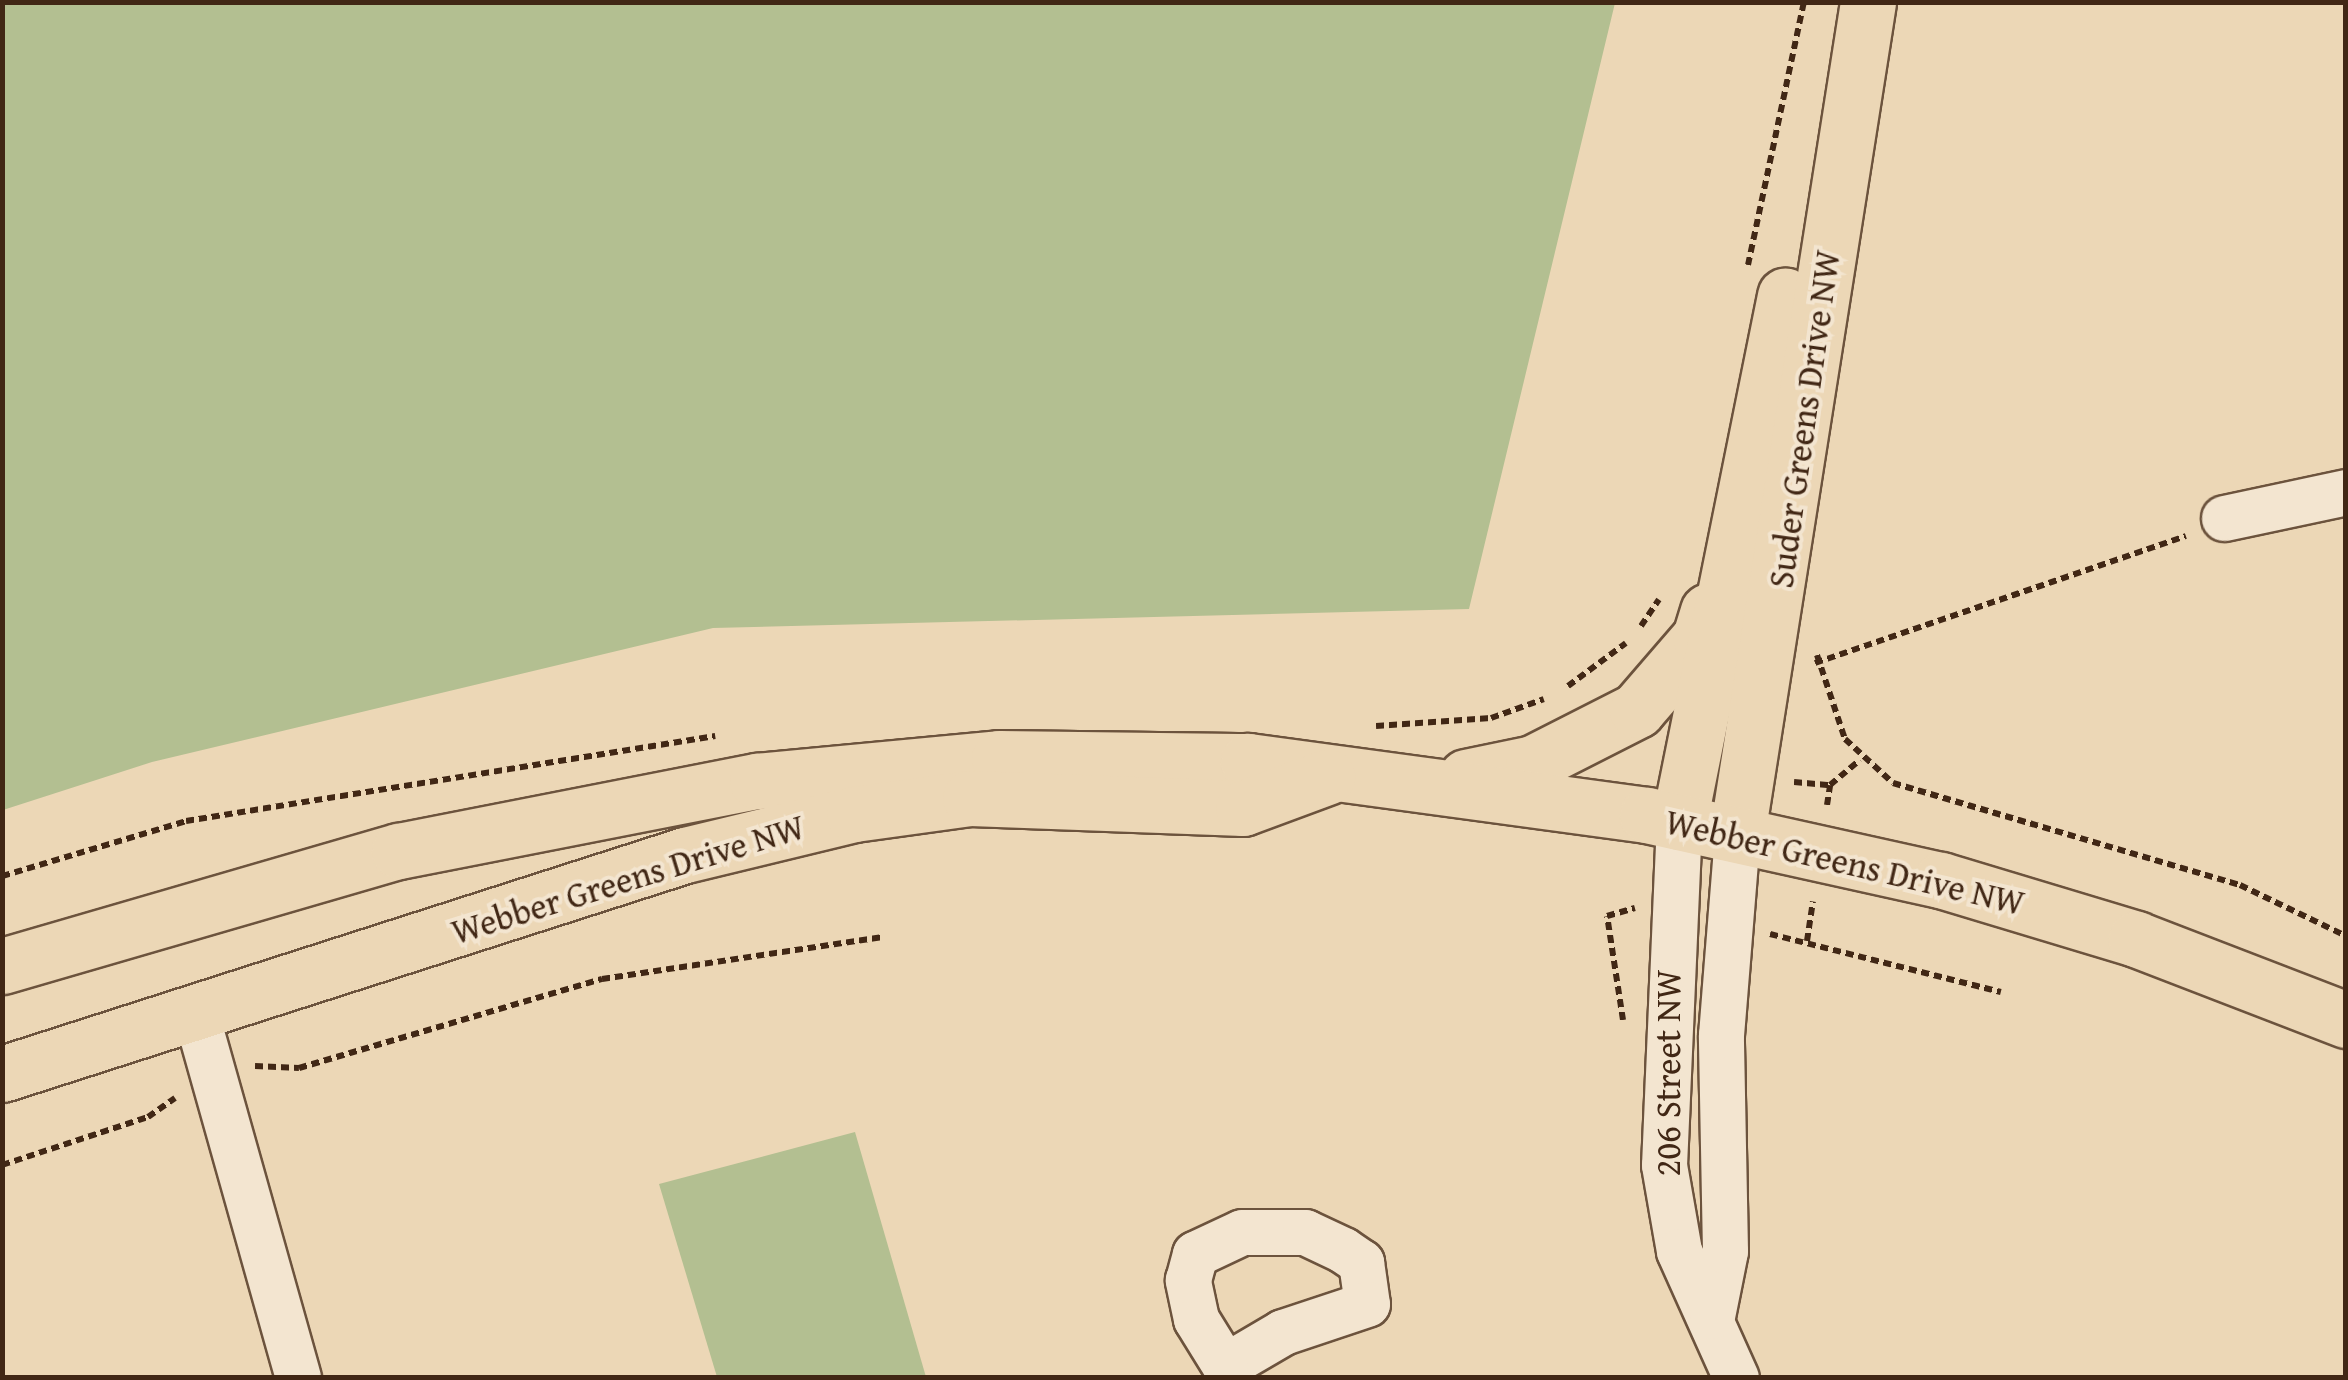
<!DOCTYPE html>
<html>
<head>
<meta charset="utf-8">
<style>
  body { margin:0 }
  #map { position:relative; width:2348px; height:1380px; overflow:hidden; background:#ecd7b6; font-family:"Gentium Book Plus",serif }
  div>[style] { position:absolute }
  .green>* { inset:0; background:#b3bf91 }
  .path>* { height:6px; margin-top:-3px; transform-origin:0; background:repeating-linear-gradient(90deg,#412715 0 8px,transparent 0 13px) }
  .roads { filter:drop-shadow(2px 0 #6c533d) drop-shadow(-2px 0 #6c533d) drop-shadow(0 2px #6c533d) drop-shadow(0 -2px #6c533d) }
  .minor>* { height:45px; margin:-22.5px; padding:0 22.5px; transform-origin:22.5px; border-radius:22.5px; background:#f3e5d0 }
  .major>* { height:55px; margin:-27.5px; padding:0 27.5px; transform-origin:27.5px; border-radius:27.5px; background:#ecd7b6 }
  span { translate:-50% -50%; white-space:nowrap; text-align:center; line-height:1.15; -webkit-text-stroke:8px #f3e5d0; paint-order:stroke }
  .street-label { font-size:35px; color:#412715 }
  .frame { position:absolute; inset:0; border:5px solid #412715; pointer-events:none }
</style>
</head>
<body>
<div id="map">
  <div class="green">
    <div style="clip-path:polygon(2px 3px,3px 2px,1615px 3px,1469px 609px,713px 628px,152px 762px,3px 810px)"></div>
    <div style="clip-path:polygon(855px 1132px,926px 1377px,717px 1377px,659px 1184px)"></div>
  </div>
  <div class="path">
    <div style="left:1748px;top:265px;width:269px;rotate:-78deg"></div>
    <div style="left:1641px;top:626px;width:32px;rotate:-56deg"></div>
    <div style="left:1817px;top:655px;width:89px;rotate:71.6deg"></div>
    <div style="left:1845px;top:739px;width:65px;rotate:42.5deg"></div>
    <div style="left:1893px;top:783px;width:362px;rotate:16.4deg"></div>
    <div style="left:2240px;top:885px;width:118px;rotate:25.7deg"></div>
    <div style="left:1815px;top:663px;width:392px;rotate:-18.9deg"></div>
    <div style="left:1568px;top:686px;width:72px;rotate:-36.6deg"></div>
    <div style="left:1376px;top:726px;width:115px;rotate:-4deg"></div>
    <div style="left:1491px;top:718px;width:56px;rotate:-19.7deg"></div>
    <div style="left:1794px;top:782px;width:36px;rotate:5deg"></div>
    <div style="left:1827px;top:805px;width:20px;rotate:-81deg"></div>
    <div style="left:1830px;top:785px;width:39px;rotate:-40deg"></div>
    <div style="left:2px;top:876px;width:192px;rotate:-16.6deg"></div>
    <div style="left:186px;top:821px;width:536px;rotate:-9.13deg"></div>
    <div style="left:1770px;top:934px;width:238px;rotate:14.1deg"></div>
    <div style="left:1807px;top:941px;width:40px;rotate:-81.5deg"></div>
    <div style="left:1623px;top:1020px;width:105px;rotate:-98.7deg"></div>
    <div style="left:1607px;top:916px;width:29px;rotate:-16deg"></div>
    <div style="left:255px;top:1066px;width:44px;rotate:2.6deg"></div>
    <div style="left:299px;top:1068px;width:316px;rotate:-16.4deg"></div>
    <div style="left:602px;top:979px;width:284px;rotate:-8.5deg"></div>
    <div style="left:2px;top:1165px;width:154px;rotate:-18.2deg"></div>
    <div style="left:148px;top:1117px;width:33px;rotate:-35deg"></div>
  </div>
  <div class="roads">
    <div class="minor">
      <div style="left:2224px;top:518px;width:125px;rotate:-12deg"></div>
      <div style="left:1679px;top:822px;width:343px;rotate:92.5deg"></div>
      <div style="left:1664px;top:1165px;width:87px;rotate:80.1deg"></div>
      <div style="left:1679px;top:1251px;width:139px;rotate:65.8deg"></div>
      <div style="left:195px;top:1011px;width:381px;rotate:74.3deg"></div>
      <div style="left:1242px;top:1232px;width:63px"></div>
      <div style="left:1305px;top:1232px;width:42px;rotate:25.3deg"></div>
      <div style="left:1343px;top:1250px;width:22px;rotate:34deg"></div>
      <div style="left:1361px;top:1262px;width:42px;rotate:81.9deg"></div>
      <div style="left:1367px;top:1304px;width:89px;rotate:161.6deg"></div>
      <div style="left:1283px;top:1332px;width:67px;rotate:149.6deg"></div>
      <div style="left:1225px;top:1366px;width:55px;rotate:-121.7deg"></div>
      <div style="left:1196px;top:1319px;width:40px;rotate:-102deg"></div>
      <div style="left:1188px;top:1280px;width:27px;rotate:-75deg"></div>
      <div style="left:1195px;top:1254px;width:52px;rotate:-25.1deg"></div>
      <div style="left:1712px;top:1316px;width:66px;rotate:-78.7deg"></div>
      <div style="left:1725px;top:1251px;width:216px;rotate:-91.1deg"></div>
      <div style="left:1721px;top:1035px;width:202px;rotate:-85.4deg"></div>
    </div>
    <div class="major">
      <div style="left:1466px;top:777px;width:68px;rotate:-11.8deg"></div>
      <div style="left:1533px;top:763px;width:117px;rotate:-27deg"></div>
      <div style="left:1637px;top:710px;width:96px;rotate:-49.2deg"></div>
      <div style="left:1700px;top:637px;width:27px;rotate:-73deg"></div>
      <div style="left:1679px;top:822px;width:537px;rotate:-78.61deg"></div>
      <div style="left:1737px;top:834px;width:842px;rotate:-81.05deg"></div>
      <div style="left:2px;top:966px;width:413px;rotate:-16.2deg"></div>
      <div style="left:399px;top:851px;width:365px;rotate:-11.1deg"></div>
      <div style="left:757px;top:781px;width:243px;rotate:-5.4deg"></div>
      <div style="left:999px;top:758px;width:249px;rotate:0.7deg"></div>
      <div style="left:1248px;top:761px;width:403px;rotate:7.7deg"></div>
      <div style="left:1647px;top:815px;width:301px;rotate:12.5deg"></div>
      <div style="left:1941px;top:880px;width:204px;rotate:16.8deg"></div>
      <div style="left:2136px;top:939px;width:225px;rotate:21.1deg"></div>
      <div style="left:2px;top:1074px;width:717px;rotate:-17.78deg"></div>
      <div style="left:685px;top:855px;width:174px;rotate:-13.6deg"></div>
      <div style="left:854px;top:814px;width:117px;rotate:-7.9deg"></div>
      <div style="left:970px;top:798px;width:273px;rotate:2.1deg"></div>
      <div style="left:1243px;top:808px;width:90px;rotate:-20.3deg"></div>
    </div>
  </div>
  <div class="street-label">
    <span style="left:1804px;top:419px;rotate:-82deg">Suder Greens Drive NW</span>
    <span style="left:1845px;top:862px;rotate:13deg">Webber Greens Drive NW</span>
    <span style="left:628px;top:879px;rotate:-17deg">Webber Greens Drive NW</span>
    <span style="left:1668px;top:1073px;rotate:-90deg">206 Street NW</span>
  </div>
  <div class="frame"></div>
</div>
</body>
</html>
